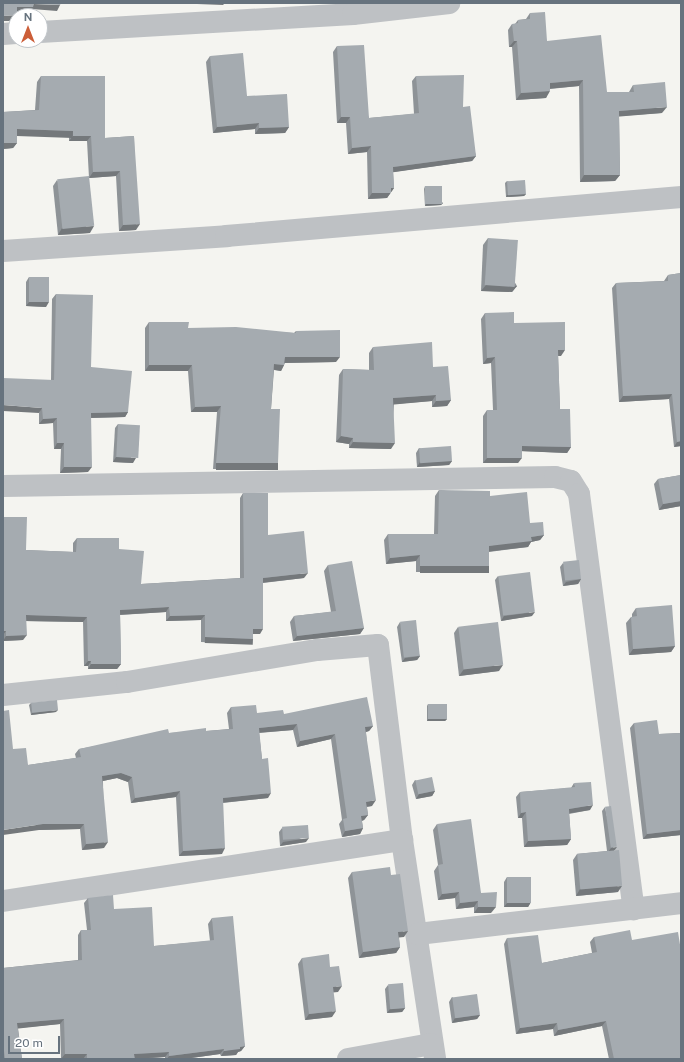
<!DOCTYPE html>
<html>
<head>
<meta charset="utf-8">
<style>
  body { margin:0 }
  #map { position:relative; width:684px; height:1062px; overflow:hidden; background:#f4f4f0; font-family:"Public Sans",sans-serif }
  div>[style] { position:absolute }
  .minor>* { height:22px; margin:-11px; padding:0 11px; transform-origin:11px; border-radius:11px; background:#bec1c4 }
  .wall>* { inset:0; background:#8e9397 }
  .shaded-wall>* { inset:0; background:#74787b; transform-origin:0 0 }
  .building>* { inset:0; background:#a5abb0; transform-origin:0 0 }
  span { translate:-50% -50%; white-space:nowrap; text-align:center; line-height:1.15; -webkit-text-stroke:4px #fff; paint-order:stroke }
  .frame { position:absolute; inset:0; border:4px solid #67737e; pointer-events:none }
  .north { position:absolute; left:8px; top:8px; width:40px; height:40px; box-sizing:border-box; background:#fff; border:1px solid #c2c7cb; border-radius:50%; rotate:0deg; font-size:11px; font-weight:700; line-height:16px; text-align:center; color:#67737e }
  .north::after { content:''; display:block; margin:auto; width:14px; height:18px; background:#cc5e38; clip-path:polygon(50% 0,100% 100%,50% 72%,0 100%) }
  .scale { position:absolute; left:8px; top:1036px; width:52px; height:18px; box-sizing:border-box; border:2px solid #67737e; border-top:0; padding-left:5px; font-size:12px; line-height:14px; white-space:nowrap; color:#67737e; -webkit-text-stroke:3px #fff; paint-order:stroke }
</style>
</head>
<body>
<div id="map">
  <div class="minor">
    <div style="left:40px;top:32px;width:314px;rotate:-3.3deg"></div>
    <div style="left:353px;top:14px;width:97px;rotate:-6.5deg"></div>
    <div style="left:3px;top:34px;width:13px;rotate:-4deg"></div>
    <div style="left:3px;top:251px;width:224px;rotate:-3.8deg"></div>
    <div style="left:226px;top:236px;width:457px;rotate:-4.9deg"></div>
    <div style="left:3px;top:486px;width:552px;rotate:-0.93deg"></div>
    <div style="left:555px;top:477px;width:16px;rotate:14deg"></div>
    <div style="left:571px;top:481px;width:15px;rotate:58deg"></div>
    <div style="left:579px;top:494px;width:419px;rotate:82.5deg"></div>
    <div style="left:3px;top:695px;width:125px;rotate:-6deg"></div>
    <div style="left:127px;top:682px;width:193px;rotate:-9.6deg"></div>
    <div style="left:317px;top:650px;width:61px;rotate:-4.7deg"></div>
    <div style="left:378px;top:645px;width:196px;rotate:83deg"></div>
    <div style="left:402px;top:840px;width:221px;rotate:81.4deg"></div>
    <div style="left:3px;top:901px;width:404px;rotate:-8.7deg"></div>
    <div style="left:418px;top:934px;width:265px;rotate:-6.7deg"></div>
    <div style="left:348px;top:1059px;width:84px;rotate:-10.2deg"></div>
  </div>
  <div class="wall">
    <div style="clip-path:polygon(530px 13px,547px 41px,607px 92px,629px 92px,633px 85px,662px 113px,619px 116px,620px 175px,615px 181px,580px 182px,579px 86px,550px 89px,546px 98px,516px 100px,512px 47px,509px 47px,508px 30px,512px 24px,515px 24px,518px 20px,526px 19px)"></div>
    <div style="clip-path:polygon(337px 46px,369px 118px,414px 114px,412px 81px,416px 76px,463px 107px,476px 156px,472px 161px,393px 172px,394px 188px,387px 198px,368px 199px,367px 152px,348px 154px,346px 123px,337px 123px,333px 52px)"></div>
    <div style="clip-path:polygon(210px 56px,247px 96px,289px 127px,285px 133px,255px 134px,255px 129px,213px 133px,206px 62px)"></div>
    <div style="clip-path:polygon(41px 76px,105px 138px,134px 136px,136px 230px,119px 231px,116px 176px,89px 178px,87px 141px,69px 141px,69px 137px,17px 135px,17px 143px,13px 148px,3px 149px,3px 112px,35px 110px,37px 82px)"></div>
    <div style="clip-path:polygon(57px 180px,90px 233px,58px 235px,53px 186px)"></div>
    <div style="clip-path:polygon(507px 181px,526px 194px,524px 196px,506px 197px,505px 183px)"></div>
    <div style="clip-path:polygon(425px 186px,443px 203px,441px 205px,425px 206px,424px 189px)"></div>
    <div style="clip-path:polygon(488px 238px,517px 286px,512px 292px,481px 291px,483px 245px)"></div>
    <div style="clip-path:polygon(681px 273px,681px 446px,674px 447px,669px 399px,619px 402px,612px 288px,616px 283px,664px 281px,668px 275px)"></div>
    <div style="clip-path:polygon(29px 277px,46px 307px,26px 306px,26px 282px)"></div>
    <div style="clip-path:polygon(56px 294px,91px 367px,128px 412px,125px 417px,91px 418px,88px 472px,60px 473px,61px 449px,54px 449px,53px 423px,39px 424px,39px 413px,51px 380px,52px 299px)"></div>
    <div style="clip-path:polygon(485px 313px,514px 323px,561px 356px,558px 356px,560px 409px,571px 447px,567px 453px,522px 451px,518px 463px,483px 463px,483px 416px,487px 410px,493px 410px,491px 363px,483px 364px,481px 319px)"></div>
    <div style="clip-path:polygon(149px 322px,188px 328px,294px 333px,296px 331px,336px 362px,285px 363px,281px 371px,274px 370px,271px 409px,274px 469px,213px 469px,217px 412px,191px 412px,188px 371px,145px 371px,145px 328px)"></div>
    <div style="clip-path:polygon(373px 347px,433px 367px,451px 400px,447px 406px,432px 407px,432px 401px,394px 404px,391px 449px,349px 448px,349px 444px,336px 442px,339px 375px,343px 369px,369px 370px,369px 353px)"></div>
    <div style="clip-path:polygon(118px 424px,133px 463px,113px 462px,115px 428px)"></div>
    <div style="clip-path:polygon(419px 448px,452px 461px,449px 465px,417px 467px,416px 453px)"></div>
    <div style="clip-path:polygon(681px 475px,681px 506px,659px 510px,654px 484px,658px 479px)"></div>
    <div style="clip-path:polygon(439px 490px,490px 496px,530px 523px,544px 535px,540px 540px,531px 542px,528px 547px,489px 552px,489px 566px,485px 572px,416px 572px,416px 561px,386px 564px,384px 540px,388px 534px,434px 534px,435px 496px)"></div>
    <div style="clip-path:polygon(243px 493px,268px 535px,304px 578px,263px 583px,260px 634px,253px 634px,253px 639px,250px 644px,201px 642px,201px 620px,166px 621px,166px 612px,120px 615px,121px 664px,117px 669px,88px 669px,88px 666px,84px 666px,83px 622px,26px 621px,23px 640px,3px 641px,3px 517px,26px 550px,73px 552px,73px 543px,77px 538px,119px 549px,141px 584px,240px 578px,240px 498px)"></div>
    <div style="clip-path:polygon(563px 563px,581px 579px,578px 584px,563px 586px,560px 567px)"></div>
    <div style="clip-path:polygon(328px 565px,364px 628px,360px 634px,293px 641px,290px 622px,294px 616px,331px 612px,324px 571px)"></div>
    <div style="clip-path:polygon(498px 576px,532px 616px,501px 621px,495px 580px)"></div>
    <div style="clip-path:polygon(636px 608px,675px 646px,671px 652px,629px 655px,626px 623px,631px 617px,632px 617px,632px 614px)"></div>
    <div style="clip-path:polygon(400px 622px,420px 656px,417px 660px,402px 662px,397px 627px)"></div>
    <div style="clip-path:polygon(458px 627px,499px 671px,459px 676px,454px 633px)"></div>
    <div style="clip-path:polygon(31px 703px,56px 712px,31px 715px,29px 705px)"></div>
    <div style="clip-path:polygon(428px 704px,447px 719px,445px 721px,427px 721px,427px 706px)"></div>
    <div style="clip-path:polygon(231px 707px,257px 713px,284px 714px,373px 726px,369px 731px,366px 732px,372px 806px,367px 807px,368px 815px,364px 820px,362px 821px,363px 828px,360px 834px,342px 837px,339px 824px,342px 820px,331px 739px,297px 747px,293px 730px,259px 733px,262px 759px,268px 798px,223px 803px,222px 854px,179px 856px,176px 797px,131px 803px,128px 782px,117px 778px,103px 781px,104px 848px,82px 850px,80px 829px,39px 830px,13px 749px,28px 765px,76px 758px,75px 754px,79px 749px,169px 733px,206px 731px,229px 729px,227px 713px)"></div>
    <div style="clip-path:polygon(634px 723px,659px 734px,681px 733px,681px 835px,643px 839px,630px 728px)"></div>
    <div style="clip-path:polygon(415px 780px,435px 791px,432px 796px,416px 799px,412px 785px)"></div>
    <div style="clip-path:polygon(574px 783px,590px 810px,569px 814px,571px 839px,567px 845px,524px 847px,522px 818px,518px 818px,516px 797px,520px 792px,571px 788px)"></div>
    <div style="clip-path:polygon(605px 807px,614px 850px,618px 892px,576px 896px,573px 860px,577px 854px,607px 851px,602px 811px)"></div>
    <div style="clip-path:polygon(437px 824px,481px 893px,491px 913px,474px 913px,474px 907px,456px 909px,455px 898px,438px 900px,434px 871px,438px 865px,433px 830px)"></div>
    <div style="clip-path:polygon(282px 828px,306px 842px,280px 846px,279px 832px)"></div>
    <div style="clip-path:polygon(352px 872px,391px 875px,404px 937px,399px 937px,400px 947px,396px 953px,359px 958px,348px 878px)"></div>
    <div style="clip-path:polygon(507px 877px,531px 902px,528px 907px,504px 907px,504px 882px)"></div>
    <div style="clip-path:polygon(88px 898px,114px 909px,154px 946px,210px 941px,208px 924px,212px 918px,245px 1046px,241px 1051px,238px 1052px,236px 1055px,221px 1056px,220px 1054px,184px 1059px,165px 1059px,165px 1057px,140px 1059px,61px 1059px,60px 1024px,18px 1028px,22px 1059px,3px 1059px,3px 968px,78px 960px,78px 935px,81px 930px,87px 930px,84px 903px)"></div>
    <div style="clip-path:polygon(594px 937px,632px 940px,681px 1059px,609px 1059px,602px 1026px,554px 1036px,553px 1029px,516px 1034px,504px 944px,507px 938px,542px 963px,592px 953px,590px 942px)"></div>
    <div style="clip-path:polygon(302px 958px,330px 967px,338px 992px,333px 992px,332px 1017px,305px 1020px,298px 964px)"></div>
    <div style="clip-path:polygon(388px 985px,405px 1008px,402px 1012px,387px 1013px,385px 989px)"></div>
    <div style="clip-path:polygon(452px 997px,480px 1015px,477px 1019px,452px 1023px,449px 1002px)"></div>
  </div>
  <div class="shaded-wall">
    <div style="clip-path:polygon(197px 3px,225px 3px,223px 5px,197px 4px)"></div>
    <div style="clip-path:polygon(34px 4px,60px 5px,57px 11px,32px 9px,30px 13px,14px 12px,17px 7px)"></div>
    <div style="clip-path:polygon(17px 15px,13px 21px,3px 21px,3px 16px)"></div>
    <div style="clip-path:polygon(514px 41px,517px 41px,512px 47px,509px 47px)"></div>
    <div style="clip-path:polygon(583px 80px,579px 86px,546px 89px,550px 83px)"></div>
    <div style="clip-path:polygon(550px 91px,546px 98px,516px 100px,521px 93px)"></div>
    <div style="clip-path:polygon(667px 107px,662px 113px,614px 117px,619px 111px)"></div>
    <div style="clip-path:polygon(341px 117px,350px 117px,346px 123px,337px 123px)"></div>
    <div style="clip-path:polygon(259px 123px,255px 129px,213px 133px,217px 127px)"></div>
    <div style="clip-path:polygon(289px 127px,285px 133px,255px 134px,259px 128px)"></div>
    <div style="left:17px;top:129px;width:56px;height:7px;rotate:2deg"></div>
    <div style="clip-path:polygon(73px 136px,91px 136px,87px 141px,69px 141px)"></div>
    <div style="clip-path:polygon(3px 143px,17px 143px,13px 148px,3px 149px)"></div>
    <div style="clip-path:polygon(371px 146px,367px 152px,348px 154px,352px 148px)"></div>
    <div style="clip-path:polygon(476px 156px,472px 161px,388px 173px,393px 167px)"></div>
    <div style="clip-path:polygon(120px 171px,116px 176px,89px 178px,93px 172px)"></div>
    <div style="clip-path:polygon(584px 175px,620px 175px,615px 181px,580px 182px)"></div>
    <div style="clip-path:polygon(391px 188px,394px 188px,387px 198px,368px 199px,372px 193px)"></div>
    <div style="clip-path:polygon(526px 194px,524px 196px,506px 197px,507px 195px)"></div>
    <div style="clip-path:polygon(443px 203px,441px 205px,425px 206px,426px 204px)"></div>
    <div style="clip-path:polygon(140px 224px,136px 230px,119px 231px,123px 225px)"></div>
    <div style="clip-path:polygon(94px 226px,90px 233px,58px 235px,62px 228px)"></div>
    <div style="clip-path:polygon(486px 285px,517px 286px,512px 292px,481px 291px)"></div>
    <div style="clip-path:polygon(29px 302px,49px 302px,46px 307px,26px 306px)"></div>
    <div style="clip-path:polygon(558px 350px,565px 350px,561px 356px,554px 356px)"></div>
    <div style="clip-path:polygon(285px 357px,340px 357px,336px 362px,281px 363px)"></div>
    <div style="clip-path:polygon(495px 357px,491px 363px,483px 364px,487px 358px)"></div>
    <div style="clip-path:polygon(274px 364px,284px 365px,281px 371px,270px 369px)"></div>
    <div style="clip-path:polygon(149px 365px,192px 365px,188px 371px,145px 371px)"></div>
    <div style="clip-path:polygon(672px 394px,669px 399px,619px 402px,623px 396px)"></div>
    <div style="clip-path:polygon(436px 395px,432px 401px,389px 405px,393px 398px)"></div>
    <div style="clip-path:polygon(451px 400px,447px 406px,432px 407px,436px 401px)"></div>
    <div style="clip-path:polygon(3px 405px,42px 408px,39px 413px,3px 411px)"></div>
    <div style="clip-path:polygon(221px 406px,217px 412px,191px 412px,195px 407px)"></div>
    <div style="clip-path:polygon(128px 412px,125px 417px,87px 418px,91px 413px)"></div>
    <div style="clip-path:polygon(57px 418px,53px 423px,39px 424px,43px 419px)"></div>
    <div style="clip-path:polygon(341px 436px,353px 438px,349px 444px,336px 442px)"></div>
    <div style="clip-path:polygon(681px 441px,681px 446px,674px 447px,677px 442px)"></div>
    <div style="clip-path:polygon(353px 442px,395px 443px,391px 449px,349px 448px)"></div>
    <div style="clip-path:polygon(57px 443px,64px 443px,61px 449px,54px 449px)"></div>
    <div style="clip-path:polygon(522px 446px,571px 447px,567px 453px,518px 451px)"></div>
    <div style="clip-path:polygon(116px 457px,136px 458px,133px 463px,113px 462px)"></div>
    <div style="clip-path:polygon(487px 458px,522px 458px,518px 463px,483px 463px)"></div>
    <div style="clip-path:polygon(452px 461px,449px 465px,417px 467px,420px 462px)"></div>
    <div style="left:216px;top:463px;width:62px;height:7px"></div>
    <div style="clip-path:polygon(64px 467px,92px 467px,88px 472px,60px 473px)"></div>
    <div style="clip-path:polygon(681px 501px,681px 506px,659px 510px,663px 504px)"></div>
    <div style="clip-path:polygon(544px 535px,540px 540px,531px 542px,528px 547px,485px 552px,489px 546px,531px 537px)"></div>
    <div style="clip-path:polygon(420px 555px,416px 561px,386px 564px,390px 558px)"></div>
    <div style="left:420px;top:566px;width:69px;height:7px"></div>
    <div style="clip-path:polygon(308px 573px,304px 578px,260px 583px,263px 578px)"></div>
    <div style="clip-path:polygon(581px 579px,578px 584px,563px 586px,566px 582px)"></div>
    <div style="clip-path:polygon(169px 607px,166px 612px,116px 615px,120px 610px)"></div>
    <div style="clip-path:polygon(535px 612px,532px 616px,501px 621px,504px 616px)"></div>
    <div style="clip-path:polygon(26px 615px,87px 617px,83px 622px,23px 621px)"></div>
    <div style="clip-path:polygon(205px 615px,201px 620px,166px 621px,170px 616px)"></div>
    <div style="clip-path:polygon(364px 628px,360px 634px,293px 641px,297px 636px)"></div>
    <div style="clip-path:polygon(253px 629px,263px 629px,260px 634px,249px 634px)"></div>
    <div style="clip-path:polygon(3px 631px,6px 631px,3px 635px)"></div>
    <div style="clip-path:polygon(27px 635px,23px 640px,3px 641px,6px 636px)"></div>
    <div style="left:205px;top:637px;width:48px;height:6px;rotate:2deg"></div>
    <div style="clip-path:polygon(675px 646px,671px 652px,629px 655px,633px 649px)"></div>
    <div style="clip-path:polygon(420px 656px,417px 660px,402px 662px,405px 658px)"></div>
    <div style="clip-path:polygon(88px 661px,91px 661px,88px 666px,84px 666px)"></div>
    <div style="clip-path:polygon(91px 664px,121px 664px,117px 669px,88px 669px)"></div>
    <div style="clip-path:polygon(503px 665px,499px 671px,459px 676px,464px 669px)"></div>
    <div style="clip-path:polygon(58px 710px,56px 712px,31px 715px,32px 713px)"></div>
    <div style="clip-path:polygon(428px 719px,447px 719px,445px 721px,427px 721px)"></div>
    <div style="clip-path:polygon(297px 724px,293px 730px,255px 733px,259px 728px)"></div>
    <div style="clip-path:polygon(373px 726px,369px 731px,362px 733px,365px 727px)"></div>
    <div style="clip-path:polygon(335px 734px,331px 739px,297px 747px,300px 741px)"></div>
    <div style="clip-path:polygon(121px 773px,132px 777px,128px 782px,117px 778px,98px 782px,102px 776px)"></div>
    <div style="clip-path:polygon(180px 791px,176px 797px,131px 803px,135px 798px)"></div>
    <div style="clip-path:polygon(435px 791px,432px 796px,416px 799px,419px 794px)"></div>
    <div style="clip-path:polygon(271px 793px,268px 798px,219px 803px,223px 798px)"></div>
    <div style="clip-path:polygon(376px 800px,372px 806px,363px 807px,366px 802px)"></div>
    <div style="clip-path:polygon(593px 805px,590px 810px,565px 814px,569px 809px)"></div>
    <div style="clip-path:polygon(526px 812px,522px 818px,518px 818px,521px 813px)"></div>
    <div style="clip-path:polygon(368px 815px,364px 820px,357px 822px,361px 816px)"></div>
    <div style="clip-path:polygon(43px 824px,84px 824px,80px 829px,39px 830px,3px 835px,3px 830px)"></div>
    <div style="clip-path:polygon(363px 828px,360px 834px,342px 837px,345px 831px)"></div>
    <div style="clip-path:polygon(681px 830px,681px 835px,643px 839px,647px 834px)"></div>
    <div style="clip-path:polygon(309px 838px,306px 842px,280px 846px,283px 842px)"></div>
    <div style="clip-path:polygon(571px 839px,567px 845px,524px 847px,528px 841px)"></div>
    <div style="clip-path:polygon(108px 842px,104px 848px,82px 850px,86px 844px)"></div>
    <div style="clip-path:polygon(617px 847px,614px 851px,608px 852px,611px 848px)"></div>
    <div style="clip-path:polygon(225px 848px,222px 854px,179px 856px,183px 851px)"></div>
    <div style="clip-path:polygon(622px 886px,618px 892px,576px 896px,580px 889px)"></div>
    <div style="clip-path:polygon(459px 892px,455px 898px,438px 900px,442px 894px)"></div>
    <div style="clip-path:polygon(478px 901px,474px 907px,456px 909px,460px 903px)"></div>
    <div style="clip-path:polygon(531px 902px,528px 907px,504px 907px,507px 903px)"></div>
    <div style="clip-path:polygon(478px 907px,496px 907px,491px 913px,474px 913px)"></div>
    <div style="clip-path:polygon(408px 931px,404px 937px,394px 938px,398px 932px)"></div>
    <div style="clip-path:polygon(400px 947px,396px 953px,359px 958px,363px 952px)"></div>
    <div style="clip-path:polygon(342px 986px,338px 992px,328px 993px,333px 987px)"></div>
    <div style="clip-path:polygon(405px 1008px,402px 1012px,387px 1013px,390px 1009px)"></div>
    <div style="clip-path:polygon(336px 1011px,332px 1017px,305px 1020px,309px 1014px)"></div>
    <div style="clip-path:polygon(480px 1015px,477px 1019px,452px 1023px,455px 1018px)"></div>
    <div style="clip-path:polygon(64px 1019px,60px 1024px,14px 1029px,17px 1023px)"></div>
    <div style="clip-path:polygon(606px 1021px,602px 1026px,554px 1036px,558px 1030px)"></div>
    <div style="clip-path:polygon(557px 1023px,553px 1029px,516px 1034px,520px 1028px)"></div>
    <div style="clip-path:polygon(245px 1046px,241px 1051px,238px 1052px,236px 1055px,221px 1056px,224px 1051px)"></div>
    <div style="clip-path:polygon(224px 1049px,220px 1054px,184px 1059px,167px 1059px,169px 1056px)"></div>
    <div style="clip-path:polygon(169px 1052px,165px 1057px,131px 1059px,134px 1054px)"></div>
    <div style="clip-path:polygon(65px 1054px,87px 1054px,83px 1059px,61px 1059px)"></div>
  </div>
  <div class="building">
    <div style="clip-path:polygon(3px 3px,61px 3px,60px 5px,34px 4px,33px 7px,17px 7px,17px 15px,3px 16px)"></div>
    <div style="clip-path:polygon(545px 12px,547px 41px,601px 35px,607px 92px,634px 92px,633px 85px,665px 82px,667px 107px,619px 111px,620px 175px,584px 175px,583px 80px,550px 83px,550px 91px,521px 93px,517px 41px,514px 41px,512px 24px,518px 23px,518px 20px,530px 19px,530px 13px)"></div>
    <div style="clip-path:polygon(364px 45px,369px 118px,419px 113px,416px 76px,464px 75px,463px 107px,470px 106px,476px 156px,393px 167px,394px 188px,391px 188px,391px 193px,372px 193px,371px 146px,352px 148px,350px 117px,341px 117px,337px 46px)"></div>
    <div style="clip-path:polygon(243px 53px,247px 96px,287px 94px,289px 127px,259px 128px,259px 123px,217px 127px,210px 56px)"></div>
    <div style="clip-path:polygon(41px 76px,105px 76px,105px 138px,134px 136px,140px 224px,123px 225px,120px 171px,93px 172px,91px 136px,73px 136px,73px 131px,17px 129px,17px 143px,3px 143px,3px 112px,39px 110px)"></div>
    <div style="left:89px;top:176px;width:50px;height:32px;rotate:84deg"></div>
    <div style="left:525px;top:180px;width:14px;height:18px;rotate:86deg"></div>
    <div style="left:425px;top:186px;width:17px;height:18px"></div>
    <div style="left:488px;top:238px;width:30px;height:47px;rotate:4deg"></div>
    <div style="clip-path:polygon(681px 273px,681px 441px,677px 442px,672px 394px,623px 396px,616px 283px,668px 281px,668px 275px)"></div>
    <div style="left:29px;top:277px;width:20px;height:25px"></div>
    <div style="clip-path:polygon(56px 294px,93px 295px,91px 367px,132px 371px,128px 412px,91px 413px,92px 467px,64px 467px,64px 443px,57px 443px,57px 418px,43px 419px,42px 408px,3px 405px,3px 378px,54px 380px)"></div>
    <div style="clip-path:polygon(514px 312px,514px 323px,565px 322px,565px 350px,558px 350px,560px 409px,570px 409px,571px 447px,522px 446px,522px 458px,487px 458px,487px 410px,497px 410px,495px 357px,487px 358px,485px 313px)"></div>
    <div style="clip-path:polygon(149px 322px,189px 322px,188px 328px,236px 327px,296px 333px,296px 331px,340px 330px,340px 357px,285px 357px,284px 365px,274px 364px,271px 409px,280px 409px,278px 463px,216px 463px,221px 406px,195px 407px,192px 365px,149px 365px)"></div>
    <div style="clip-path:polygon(432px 342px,433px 367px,448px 366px,451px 400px,436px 401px,436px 395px,393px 398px,395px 443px,353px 442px,353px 438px,341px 436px,343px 369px,374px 370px,373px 347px)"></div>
    <div style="left:118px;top:424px;width:22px;height:33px;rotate:3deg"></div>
    <div style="left:451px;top:446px;width:15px;height:32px;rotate:86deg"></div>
    <div style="clip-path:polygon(681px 475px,681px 501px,663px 504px,658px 479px)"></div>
    <div style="clip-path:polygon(439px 490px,490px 491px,490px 496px,527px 492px,530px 523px,543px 522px,544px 535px,531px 537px,532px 541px,489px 546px,489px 566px,420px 566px,420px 555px,390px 558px,388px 534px,438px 534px)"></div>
    <div style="clip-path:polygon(243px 493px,268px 493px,268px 535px,304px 531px,308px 573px,263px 578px,263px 629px,253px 629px,253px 639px,205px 637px,205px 615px,170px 616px,169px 607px,120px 610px,121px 664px,91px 664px,91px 661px,88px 661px,87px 617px,26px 615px,27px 635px,6px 636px,6px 631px,3px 631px,3px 517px,27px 517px,26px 550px,76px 552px,77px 538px,119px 538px,119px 549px,144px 551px,141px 584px,244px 578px)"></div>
    <div style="left:579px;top:560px;width:19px;height:16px;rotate:84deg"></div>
    <div style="clip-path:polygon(352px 561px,364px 628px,297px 636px,294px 616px,336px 611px,328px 565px)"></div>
    <div style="left:530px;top:572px;width:40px;height:32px;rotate:83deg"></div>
    <div style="clip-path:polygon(672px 605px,675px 646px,633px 649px,631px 617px,637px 616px,636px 608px)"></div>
    <div style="left:416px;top:620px;width:36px;height:16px;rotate:84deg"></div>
    <div style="left:498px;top:622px;width:43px;height:40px;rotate:83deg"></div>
    <div style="clip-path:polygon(367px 697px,373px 726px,365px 727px,376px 800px,366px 802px,368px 815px,361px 816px,363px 828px,345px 831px,343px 819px,347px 818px,335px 734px,300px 741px,297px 724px,259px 728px,262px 759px,268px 758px,271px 793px,223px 798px,225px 848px,183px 851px,180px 791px,135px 798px,132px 777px,121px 773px,102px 776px,108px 842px,86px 844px,84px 824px,43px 824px,3px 830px,3px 711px,9px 710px,13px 749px,26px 748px,28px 765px,81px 757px,79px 749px,168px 729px,169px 733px,206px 728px,206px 731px,233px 729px,231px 707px,256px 705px,257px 713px,283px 710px,284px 714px)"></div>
    <div style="left:57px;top:700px;width:10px;height:26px;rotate:84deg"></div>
    <div style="left:428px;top:704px;width:19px;height:15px"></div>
    <div style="clip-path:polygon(657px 720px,659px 734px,681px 733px,681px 830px,647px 834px,634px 723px)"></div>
    <div style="left:432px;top:777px;width:14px;height:17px;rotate:78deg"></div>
    <div style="clip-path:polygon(591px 782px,593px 805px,569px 809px,571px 839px,528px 841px,526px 812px,521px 813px,520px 792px,575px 787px,574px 783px)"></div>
    <div style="left:611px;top:806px;width:41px;height:6px;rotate:82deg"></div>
    <div style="clip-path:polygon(471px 819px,481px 893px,497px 892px,496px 907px,478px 907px,478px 901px,460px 903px,459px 892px,442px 894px,438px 865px,443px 864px,437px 824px)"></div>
    <div style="left:308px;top:825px;width:13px;height:26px;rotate:86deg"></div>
    <div style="left:619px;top:850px;width:36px;height:42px;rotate:85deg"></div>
    <div style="clip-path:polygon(390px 867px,391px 875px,400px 874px,408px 931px,398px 932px,400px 947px,363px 952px,352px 872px)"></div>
    <div style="left:507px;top:877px;width:24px;height:26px"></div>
    <div style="clip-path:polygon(113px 895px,114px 909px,152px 907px,154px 946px,214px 940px,212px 918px,233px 916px,245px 1046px,240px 1047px,240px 1049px,224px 1051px,224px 1049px,169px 1056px,169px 1052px,134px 1054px,135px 1059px,87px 1059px,87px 1054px,65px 1054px,64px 1019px,17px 1023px,22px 1059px,5px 1059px,3px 1043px,3px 968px,82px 960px,81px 930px,91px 930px,88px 898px)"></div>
    <div style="clip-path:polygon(630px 930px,632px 940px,678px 932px,681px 951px,681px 1059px,614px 1059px,606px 1021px,558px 1030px,557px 1023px,520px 1028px,507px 938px,538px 935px,542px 963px,597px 952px,594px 937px)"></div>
    <div style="clip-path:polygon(329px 954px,330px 967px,339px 966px,342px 986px,333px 987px,336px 1011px,309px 1014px,302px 958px)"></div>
    <div style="left:403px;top:983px;width:25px;height:15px;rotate:85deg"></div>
    <div style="left:477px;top:994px;width:21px;height:25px;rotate:82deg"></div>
  </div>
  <div class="frame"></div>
  <div class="north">N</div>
  <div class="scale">20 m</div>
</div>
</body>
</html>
